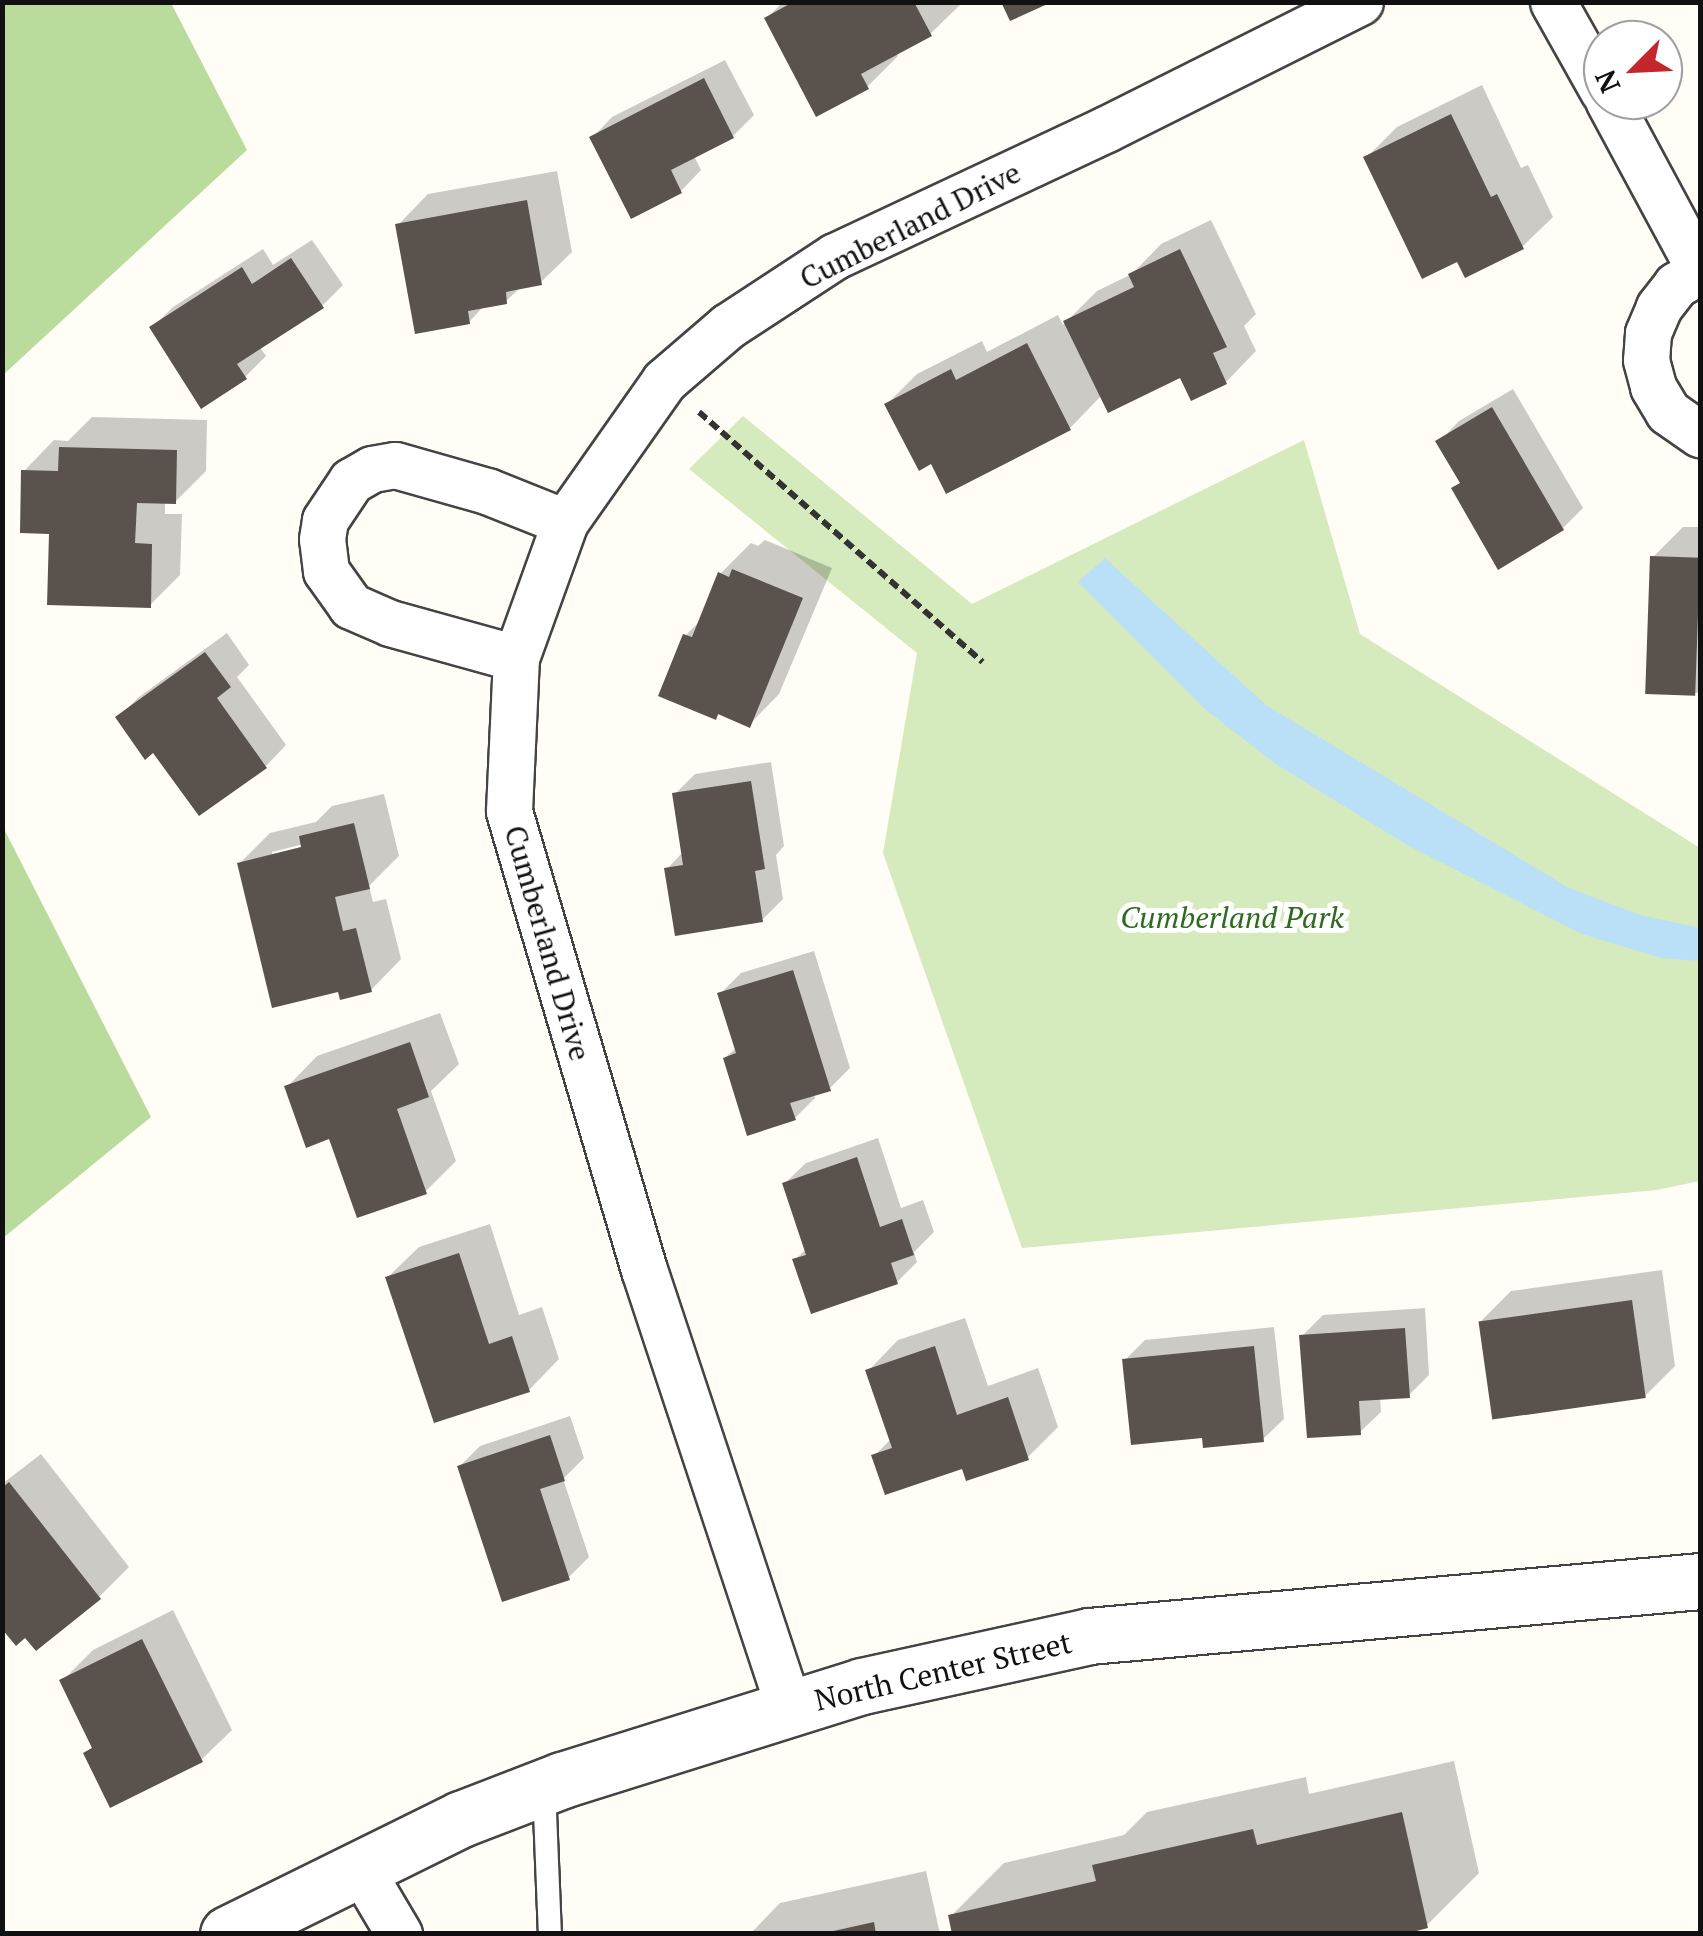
<!DOCTYPE html>
<html>
<head>
<meta charset="utf-8">
<style>
  body { margin:0 }
  #map { position:relative; width:1703px; height:1936px; overflow:hidden; background:#fffdf5; font-family:"PT Serif",serif }
  div>[style] { position:absolute }
  .green>* { inset:0; background:#d5ebbd }
  .forest>* { inset:0; background:#b9dc9c }
  .water>* { inset:0; background:#b9e0f7 }
  .shadow>* { inset:0; background:#0003 }
  .building>* { inset:0; background:#5a524d; transform-origin:0 0 }
  .path>* { height:6px; margin-top:-3px; transform-origin:0; background:repeating-linear-gradient(90deg,#333 0 10px,transparent 0 15px) }
  .roads { filter:drop-shadow(2px 0 #444) drop-shadow(-2px 0 #444) drop-shadow(0 2px #444) drop-shadow(0 -2px #444) }
  .service>* { height:22px; margin:-11px; padding:0 11px; transform-origin:11px; border-radius:11px; background:#fff }
  .minor>* { height:45px; margin:-22.5px; padding:0 22.5px; transform-origin:22.5px; border-radius:22.5px; background:#fff }
  .tertiary>* { height:55px; margin:-27.5px; padding:0 27.5px; transform-origin:27.5px; border-radius:27.5px; background:#fff }
  span { translate:-50% -50%; white-space:nowrap; text-align:center; line-height:1.15; -webkit-text-stroke:10px #fff; paint-order:stroke }
  .street-label { font-size:30px; color:#111 }
  .park-label { font-size:30px; color:#2f6b1f; font-style:italic }
  .frame { position:absolute; inset:0; border:5px solid #111; pointer-events:none }
  .north { position:absolute; left:1583px; top:20px; width:100px; height:100px; box-sizing:border-box; background:#fff; border:2px solid #a0a0a0; border-radius:50%; rotate:246deg; font-size:28px; font-weight:700; line-height:40px; text-align:center; color:#111 }
  .north::after { content:''; display:block; margin:auto; width:35px; height:45px; background:#c4262e; clip-path:polygon(50% 0,100% 100%,50% 72%,0 100%) }
</style>
</head>
<body>
<div id="map">
  <div class="green">
    <div style="clip-path:polygon(743px 416px,972px 604px,1304px 440px,1360px 634px,1700px 848px,1700px 1181px,1657px 1190px,1022px 1248px,883px 853px,917px 653px,689px 469px)"></div>
  </div>
  <div class="forest">
    <div style="clip-path:polygon(3px 2px,171px 3px,247px 150px,3px 375px)"></div>
    <div style="clip-path:polygon(2px 825px,151px 1117px,3px 1238px,2px 1238px)"></div>
  </div>
  <div class="water">
    <div style="clip-path:polygon(1105px 558px,1266px 705px,1569px 888px,1640px 915px,1700px 928px,1700px 961px,1661px 958px,1582px 934px,1407px 845px,1276px 764px,1206px 710px,1078px 582px)"></div>
  </div>
  <div class="shadow">
    <div style="clip-path:polygon(783px 2px,960px 2px,961px 4px,930px 34px,896px 53px,898px 56px,867px 87px,767px 18px)"></div>
    <div style="clip-path:polygon(725px 60px,754px 115px,733px 136px,694px 156px,701px 170px,681px 191px,592px 138px,612px 117px)"></div>
    <div style="clip-path:polygon(1482px 85px,1521px 168px,1528px 165px,1553px 217px,1522px 247px,1459px 258px,1366px 158px,1397px 127px)"></div>
    <div style="clip-path:polygon(557px 171px,572px 252px,541px 282px,522px 286px,506px 301px,485px 305px,469px 322px,398px 225px,428px 194px)"></div>
    <div style="clip-path:polygon(1211px 220px,1256px 314px,1244px 326px,1256px 351px,1226px 382px,1181px 375px,1102px 395px,1070px 428px,932px 461px,887px 404px,917px 374px,982px 341px,987px 352px,1058px 315px,1063px 325px,1097px 291px,1132px 274px,1161px 244px)"></div>
    <div style="clip-path:polygon(312px 240px,343px 285px,322px 306px,259px 346px,266px 356px,245px 377px,152px 328px,173px 307px,263px 249px,273px 265px)"></div>
    <div style="clip-path:polygon(1513px 389px,1583px 508px,1563px 528px,1454px 489px,1462px 481px,1439px 442px,1459px 421px)"></div>
    <div style="clip-path:polygon(92px 417px,207px 420px,206px 471px,175px 502px,165px 502px,165px 514px,182px 514px,180px 575px,150px 605px,51px 531px,24px 471px,54px 440px,68px 441px)"></div>
    <div style="clip-path:polygon(1683px 527px,1700px 527px,1700px 693px,1647px 691px,1652px 558px)"></div>
    <div style="clip-path:polygon(765px 540px,832px 568px,779px 694px,749px 725px,720px 713px,716px 718px,686px 635px,702px 619px,720px 574px,751px 543px,758px 546px)"></div>
    <div style="clip-path:polygon(227px 633px,249px 665px,237px 677px,286px 745px,266px 766px,199px 813px,154px 750px,118px 717px,139px 697px)"></div>
    <div style="clip-path:polygon(771px 762px,784px 846px,776px 855px,783px 899px,762px 920px,667px 869px,683px 852px,675px 794px,695px 774px)"></div>
    <div style="clip-path:polygon(evenodd,384px 794px,399px 856px,369px 886px,373px 902px,386px 899px,401px 959px,371px 990px,240px 863px,270px 833px,316px 822px,332px 806px,384px 794px,312px 842px,314px 847px,272px 857px,272px 852px,312px 842px)"></div>
    <div style="clip-path:polygon(814px 951px,850px 1068px,829px 1089px,814px 1093px,815px 1098px,795px 1118px,725px 1058px,737px 1047px,720px 994px,741px 973px)"></div>
    <div style="clip-path:polygon(440px 1013px,459px 1064px,431px 1091px,456px 1161px,426px 1191px,331px 1136px,287px 1087px,317px 1056px)"></div>
    <div style="clip-path:polygon(878px 1138px,901px 1208px,923px 1200px,934px 1232px,914px 1252px,917px 1262px,897px 1282px,795px 1260px,807px 1248px,785px 1183px,806px 1163px)"></div>
    <div style="clip-path:polygon(490px 1224px,519px 1315px,542px 1307px,559px 1359px,529px 1390px,388px 1277px,419px 1247px)"></div>
    <div style="clip-path:polygon(1662px 1270px,1675px 1366px,1645px 1396px,1480px 1322px,1511px 1291px)"></div>
    <div style="clip-path:polygon(1425px 1308px,1429px 1375px,1409px 1395px,1380px 1397px,1381px 1412px,1360px 1432px,1302px 1336px,1323px 1315px)"></div>
    <div style="clip-path:polygon(965px 1318px,988px 1386px,1038px 1368px,1058px 1427px,1027px 1458px,964px 1466px,874px 1456px,891px 1439px,868px 1371px,898px 1340px)"></div>
    <div style="clip-path:polygon(1274px 1327px,1284px 1419px,1263px 1439px,1205px 1435px,1125px 1360px,1145px 1340px)"></div>
    <div style="clip-path:polygon(570px 1416px,584px 1458px,563px 1479px,589px 1557px,568px 1578px,460px 1466px,480px 1446px)"></div>
    <div style="clip-path:polygon(41px 1454px,129px 1567px,99px 1597px,25px 1635px,2px 1625px,2px 1484px)"></div>
    <div style="clip-path:polygon(173px 1610px,232px 1730px,201px 1760px,86px 1753px,94px 1745px,62px 1681px,93px 1650px)"></div>
    <div style="clip-path:polygon(1454px 1761px,1479px 1873px,1426px 1926px,951px 1916px,1004px 1863px,1124px 1835px,1147px 1812px,1306px 1777px,1309px 1794px)"></div>
    <div style="clip-path:polygon(926px 1871px,940px 1934px,750px 1934px,780px 1903px)"></div>
  </div>
  <div class="building">
    <div style="clip-path:polygon(793px 2px,914px 2px,932px 36px,861px 74px,869px 89px,816px 117px,764px 18px)"></div>
    <div style="clip-path:polygon(1001px 2px,1052px 2px,1010px 21px)"></div>
    <div style="clip-path:polygon(704px 78px,734px 138px,671px 170px,682px 193px,631px 219px,589px 137px)"></div>
    <div style="clip-path:polygon(1451px 114px,1491px 197px,1497px 194px,1524px 249px,1465px 278px,1457px 262px,1422px 279px,1363px 157px)"></div>
    <div style="clip-path:polygon(527px 200px,542px 285px,506px 292px,507px 304px,468px 311px,470px 324px,415px 334px,395px 224px)"></div>
    <div style="clip-path:polygon(1180px 249px,1227px 347px,1213px 353px,1227px 384px,1191px 401px,1180px 378px,1108px 413px,1063px 321px,1134px 287px,1128px 274px)"></div>
    <div style="clip-path:polygon(291px 258px,324px 308px,237px 364px,247px 379px,201px 409px,149px 327px,242px 267px,252px 284px)"></div>
    <div style="clip-path:polygon(1027px 343px,1071px 430px,946px 494px,931px 464px,919px 471px,884px 404px,951px 369px,956px 380px)"></div>
    <div style="clip-path:polygon(1492px 407px,1564px 530px,1498px 570px,1451px 488px,1460px 483px,1435px 441px)"></div>
    <div style="clip-path:polygon(59px 447px,177px 450px,176px 504px,137px 503px,135px 543px,152px 544px,151px 608px,47px 605px,49px 534px,20px 533px,21px 470px,58px 471px)"></div>
    <div style="left:1650px;top:556px;width:50px;height:138px;rotate:2deg"></div>
    <div style="clip-path:polygon(732px 569px,803px 598px,750px 728px,718px 714px,716px 720px,658px 696px,683px 634px,692px 637px,718px 572px,729px 577px)"></div>
    <div style="clip-path:polygon(205px 652px,231px 687px,217px 698px,267px 768px,199px 816px,153px 753px,145px 760px,115px 717px)"></div>
    <div style="clip-path:polygon(751px 781px,765px 869px,755px 871px,763px 922px,675px 936px,664px 868px,683px 865px,672px 793px)"></div>
    <div style="clip-path:polygon(354px 823px,370px 889px,335px 897px,343px 931px,356px 928px,372px 992px,340px 1000px,338px 992px,272px 1008px,237px 863px,301px 847px,299px 836px)"></div>
    <div style="clip-path:polygon(793px 970px,831px 1091px,790px 1103px,796px 1120px,747px 1136px,723px 1058px,736px 1053px,717px 993px)"></div>
    <div style="clip-path:polygon(410px 1042px,429px 1097px,397px 1109px,427px 1194px,357px 1218px,329px 1139px,306px 1148px,284px 1086px)"></div>
    <div style="clip-path:polygon(857px 1157px,880px 1227px,902px 1219px,914px 1255px,891px 1263px,898px 1284px,811px 1314px,792px 1259px,806px 1255px,782px 1183px)"></div>
    <div style="clip-path:polygon(459px 1253px,489px 1344px,512px 1336px,530px 1392px,434px 1423px,385px 1277px)"></div>
    <div style="left:1632px;top:1300px;width:99px;height:155px;rotate:82deg"></div>
    <div style="clip-path:polygon(1405px 1328px,1410px 1398px,1359px 1401px,1361px 1435px,1307px 1438px,1299px 1335px)"></div>
    <div style="clip-path:polygon(935px 1346px,957px 1415px,1008px 1397px,1029px 1460px,966px 1481px,962px 1469px,885px 1495px,871px 1455px,892px 1448px,865px 1370px)"></div>
    <div style="clip-path:polygon(1254px 1346px,1264px 1442px,1203px 1448px,1202px 1438px,1131px 1445px,1122px 1359px)"></div>
    <div style="clip-path:polygon(550px 1435px,565px 1481px,540px 1489px,570px 1580px,502px 1602px,457px 1466px)"></div>
    <div style="clip-path:polygon(9px 1482px,101px 1599px,36px 1651px,25px 1638px,16px 1646px,2px 1629px,2px 1488px)"></div>
    <div style="clip-path:polygon(142px 1639px,203px 1762px,110px 1808px,83px 1753px,92px 1748px,59px 1680px)"></div>
    <div style="clip-path:polygon(1402px 1812px,1428px 1928px,1405px 1934px,952px 1934px,948px 1915px,1096px 1881px,1092px 1865px,1253px 1829px,1257px 1845px)"></div>
    <div style="clip-path:polygon(874px 1922px,876px 1934px,830px 1934px,829px 1932px)"></div>
  </div>
  <div class="path">
    <div style="left:699px;top:412px;width:378px;rotate:41.4deg"></div>
  </div>
  <div class="roads">
    <div class="service">
      <div style="left:544px;top:1787px;width:147px;rotate:87.7deg"></div>
    </div>
    <div class="minor">
      <div style="left:1553px;top:2px;width:102px;rotate:60.7deg"></div>
      <div style="left:1608px;top:100px;width:194px;rotate:61.7deg"></div>
      <div style="left:1700px;top:271px;width:28px;rotate:150deg"></div>
      <div style="left:1676px;top:285px;width:28px;rotate:128deg"></div>
      <div style="left:1659px;top:307px;width:28px;rotate:113deg"></div>
      <div style="left:1648px;top:333px;width:27px;rotate:94deg"></div>
      <div style="left:1646px;top:360px;width:28px;rotate:75deg"></div>
      <div style="left:1653px;top:387px;width:29px;rotate:59deg"></div>
      <div style="left:1668px;top:412px;width:39px;rotate:35deg"></div>
      <div style="left:516px;top:658px;width:131px;rotate:-164.5deg"></div>
      <div style="left:390px;top:623px;width:43px;rotate:-156.4deg"></div>
      <div style="left:351px;top:606px;width:43px;rotate:-125.5deg"></div>
      <div style="left:326px;top:571px;width:32px;rotate:-97deg"></div>
      <div style="left:322px;top:539px;width:19px;rotate:-81deg"></div>
      <div style="left:325px;top:520px;width:47px;rotate:-56.3deg"></div>
      <div style="left:351px;top:481px;width:24px;rotate:-30deg"></div>
      <div style="left:372px;top:469px;width:23px;rotate:-10deg"></div>
      <div style="left:395px;top:465px;width:96px;rotate:15.8deg"></div>
      <div style="left:487px;top:491px;width:84px;rotate:21.7deg"></div>
      <div style="left:789px;top:1708px;width:461px;rotate:-108.3deg"></div>
      <div style="left:644px;top:1270px;width:478px;rotate:-106.4deg"></div>
      <div style="left:509px;top:811px;width:153px;rotate:-87.4deg"></div>
      <div style="left:516px;top:658px;width:145px;rotate:-70.2deg"></div>
      <div style="left:565px;top:522px;width:172px;rotate:-54.9deg"></div>
      <div style="left:664px;top:381px;width:84px;rotate:-40.7deg"></div>
      <div style="left:728px;top:326px;width:128px;rotate:-33.2deg"></div>
      <div style="left:835px;top:256px;width:299px;rotate:-25.1deg"></div>
      <div style="left:1106px;top:129px;width:284px;rotate:-26.6deg"></div>
      <div style="left:360px;top:1868px;width:77px;rotate:59.4deg"></div>
    </div>
    <div class="tertiary">
      <div style="left:228px;top:1934px;width:260px;rotate:-26.3deg"></div>
      <div style="left:461px;top:1819px;width:108px;rotate:-21.1deg"></div>
      <div style="left:562px;top:1780px;width:314px;rotate:-17.4deg"></div>
      <div style="left:862px;top:1686px;width:232px;rotate:-12.4deg"></div>
      <div style="left:1089px;top:1636px;width:613px;rotate:-5.14deg"></div>
    </div>
  </div>
  <div class="street-label">
    <span style="left:910px;top:225px;rotate:-27deg">Cumberland Drive</span>
    <span style="left:548px;top:943px;rotate:74deg">Cumberland Drive</span>
    <span style="left:943px;top:1671px;rotate:-13deg">North Center Street</span>
  </div>
  <div class="park-label">
    <span style="left:1232px;top:917px">Cumberland Park</span>
  </div>
  <div class="frame"></div>
  <div class="north">N</div>
</div>
</body>
</html>
